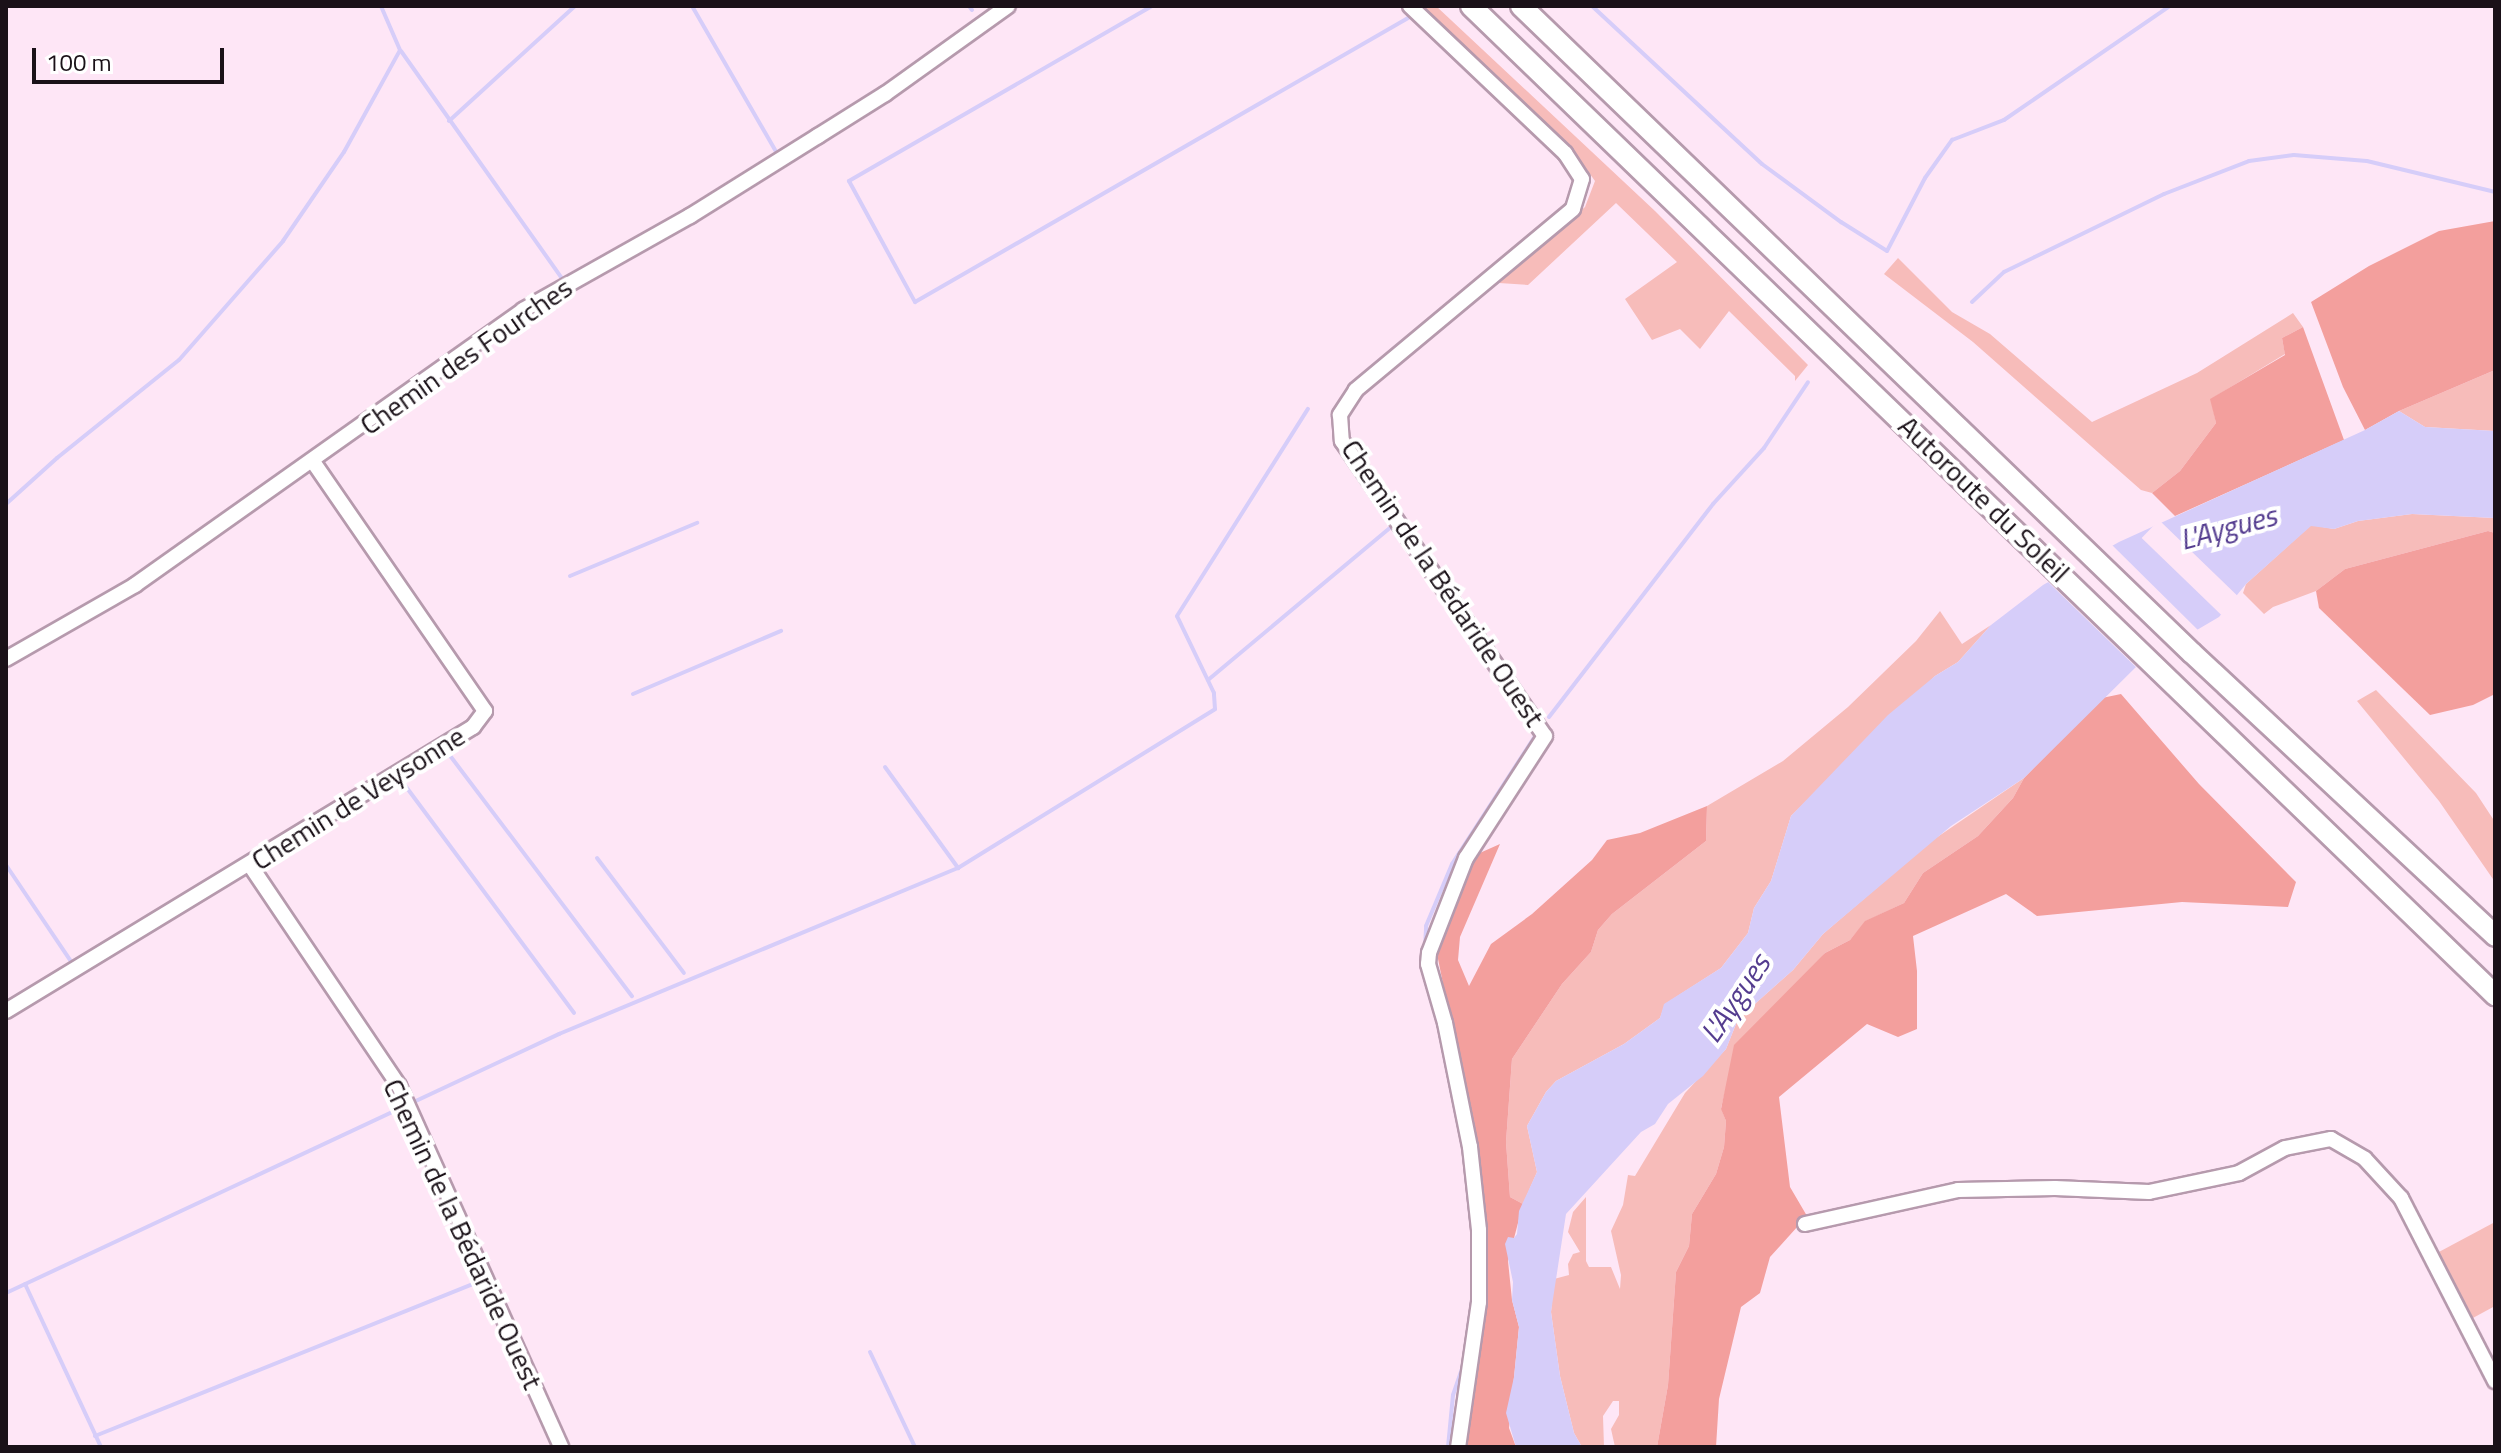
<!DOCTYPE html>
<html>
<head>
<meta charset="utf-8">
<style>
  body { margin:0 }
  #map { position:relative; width:2501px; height:1453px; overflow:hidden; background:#fee6f6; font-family:"Titillium Web",sans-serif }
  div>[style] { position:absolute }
  .green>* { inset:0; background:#f7bcba }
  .forest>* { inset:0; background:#f39f9d }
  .water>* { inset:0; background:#d6cdf9 }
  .pier>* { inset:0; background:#fee6f6; transform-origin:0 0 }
  .stream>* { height:4px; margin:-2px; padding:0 2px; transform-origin:2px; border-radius:2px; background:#d6cdf9 }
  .roads { filter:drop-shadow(2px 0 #b69aad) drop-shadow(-2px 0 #b69aad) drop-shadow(0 2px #b69aad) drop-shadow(0 -2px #b69aad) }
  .minor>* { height:14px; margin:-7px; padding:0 7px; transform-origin:7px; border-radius:7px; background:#fff }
  .highway>* { height:20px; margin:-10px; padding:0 10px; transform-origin:10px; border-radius:10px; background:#fff }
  span { translate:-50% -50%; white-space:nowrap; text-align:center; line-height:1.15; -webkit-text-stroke:8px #fff; paint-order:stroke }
  .street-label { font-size:28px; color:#1a1118 }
  .water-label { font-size:30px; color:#543c8f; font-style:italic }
  .frame { position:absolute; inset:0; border:8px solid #1a1118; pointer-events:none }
  .scale { position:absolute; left:32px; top:48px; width:192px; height:36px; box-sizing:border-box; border:4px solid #1a1118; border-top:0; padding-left:10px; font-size:24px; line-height:28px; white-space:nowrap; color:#1a1118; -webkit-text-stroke:6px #fff; paint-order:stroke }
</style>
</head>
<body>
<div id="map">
  <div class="green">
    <div style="clip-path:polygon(1418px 6px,1436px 6px,1655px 211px,1808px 365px,1795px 381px,1795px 376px,1729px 311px,1700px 349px,1680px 329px,1652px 340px,1625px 299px,1677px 262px,1616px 203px,1528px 285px,1499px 283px,1585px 207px,1595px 181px,1577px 156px)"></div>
    <div style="clip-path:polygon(1898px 258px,1952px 312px,1990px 334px,2092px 422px,2197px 373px,2293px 313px,2303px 327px,2282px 338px,2285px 354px,2211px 399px,2216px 423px,2180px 471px,2152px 493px,2141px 490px,1973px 342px,1884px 274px)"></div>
    <div style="clip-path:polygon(2495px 370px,2495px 431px,2425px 427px,2399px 411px)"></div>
    <div style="clip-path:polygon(2412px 514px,2495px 518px,2495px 533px,2488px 531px,2345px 569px,2316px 591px,2273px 607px,2264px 614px,2243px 593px,2246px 584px,2311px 525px,2334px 529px,2358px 521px)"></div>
    <div style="clip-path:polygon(1940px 611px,1962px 644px,1991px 625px,1958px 662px,1935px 676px,1791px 816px,1771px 881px,1754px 908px,1748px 933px,1721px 968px,1665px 1004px,1660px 1018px,1624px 1044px,1556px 1081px,1546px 1092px,1527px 1126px,1537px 1172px,1523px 1204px,1510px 1197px,1506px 1142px,1512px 1059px,1562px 984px,1591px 952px,1598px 930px,1612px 914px,1706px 841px,1707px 806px,1783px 761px,1848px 707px,1916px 641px)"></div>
    <div style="clip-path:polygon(2376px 690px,2476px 793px,2495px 822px,2495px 882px,2439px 801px,2357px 701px)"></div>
    <div style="clip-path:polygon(2024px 778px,2013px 798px,1978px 836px,1923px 873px,1904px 903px,1866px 921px,1850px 940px,1825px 953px,1728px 1080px,1721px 1108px,1726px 1121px,1724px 1147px,1716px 1174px,1692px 1214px,1689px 1246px,1676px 1272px,1668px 1385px,1657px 1447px,1615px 1447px,1611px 1429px,1619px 1415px,1619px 1401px,1613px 1401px,1603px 1416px,1604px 1447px,1582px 1447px,1574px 1433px,1560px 1376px,1551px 1312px,1554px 1279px,1569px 1275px,1568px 1264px,1573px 1254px,1580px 1252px,1568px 1232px,1573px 1212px,1586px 1197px,1586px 1261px,1589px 1267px,1611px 1267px,1620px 1289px,1621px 1275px,1611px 1231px,1623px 1205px,1628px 1175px,1635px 1176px,1685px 1093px,1726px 1049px,1738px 1019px,1793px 970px,1823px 934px,1930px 842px)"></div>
    <div style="clip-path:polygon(2495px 1222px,2495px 1306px,2471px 1319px,2437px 1253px)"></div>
  </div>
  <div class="forest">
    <div style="clip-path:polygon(2495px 221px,2495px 370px,2399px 411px,2365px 430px,2343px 387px,2311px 302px,2369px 266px,2439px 231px)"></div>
    <div style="clip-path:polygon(2303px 327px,2344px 440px,2175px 516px,2152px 493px,2180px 471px,2216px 423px,2210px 399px,2285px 355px,2282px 338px)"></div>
    <div style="clip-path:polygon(2488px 531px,2495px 533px,2495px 694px,2473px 705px,2430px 715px,2319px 608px,2316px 591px,2345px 569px)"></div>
    <div style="clip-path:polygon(2121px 694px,2199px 784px,2296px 882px,2288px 907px,2182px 902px,2037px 916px,2006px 894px,1913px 936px,1917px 971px,1917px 1029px,1898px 1037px,1867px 1024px,1779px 1097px,1790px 1187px,1807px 1216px,1770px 1257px,1760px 1293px,1741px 1307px,1719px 1399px,1716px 1447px,1657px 1447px,1668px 1385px,1676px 1272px,1689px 1246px,1692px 1214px,1716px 1174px,1724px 1147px,1726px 1121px,1721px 1109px,1734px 1045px,1825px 953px,1850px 940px,1865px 921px,1904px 903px,1923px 873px,1978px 836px,2013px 798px,2024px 778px,2102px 698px)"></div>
    <div style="clip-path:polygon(1707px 806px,1706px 841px,1612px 914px,1598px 930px,1591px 952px,1562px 984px,1512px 1059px,1506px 1142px,1510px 1197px,1523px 1204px,1508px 1261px,1512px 1300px,1519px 1327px,1509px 1428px,1516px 1447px,1465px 1447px,1485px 1302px,1486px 1250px,1473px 1131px,1437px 954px,1453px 908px,1473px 856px,1500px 844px,1460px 937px,1458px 960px,1469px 986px,1491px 944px,1532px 914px,1592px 860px,1607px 840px,1640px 833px)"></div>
  </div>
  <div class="water">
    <div style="clip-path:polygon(2399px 411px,2425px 427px,2495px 431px,2495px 518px,2412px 514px,2358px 521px,2334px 529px,2311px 526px,2246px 584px,2219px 617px,2139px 664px,2024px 778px,1951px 826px,1823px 934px,1793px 970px,1738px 1019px,1726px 1049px,1703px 1076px,1668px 1104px,1655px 1124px,1641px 1132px,1566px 1214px,1551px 1312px,1560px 1376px,1574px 1433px,1582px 1447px,1516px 1447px,1506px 1413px,1514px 1377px,1519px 1327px,1512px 1300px,1513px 1282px,1505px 1244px,1508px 1237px,1514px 1238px,1517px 1234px,1519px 1211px,1537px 1172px,1527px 1126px,1546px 1092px,1556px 1081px,1624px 1044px,1660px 1018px,1664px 1004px,1721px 968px,1748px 933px,1754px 908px,1771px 881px,1791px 816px,1888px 715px,1935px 676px,1958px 662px,1991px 625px,2043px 585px,2119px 542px,2365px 430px)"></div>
  </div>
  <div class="pier">
    <div style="left:2159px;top:520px;width:113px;height:25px;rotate:44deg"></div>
    <div style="clip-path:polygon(2110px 543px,2202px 634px,2139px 670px,2045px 579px)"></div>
  </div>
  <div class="stream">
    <div style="left:692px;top:6px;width:170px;rotate:60deg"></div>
    <div style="left:969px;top:6px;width:5px;rotate:53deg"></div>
    <div style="left:1152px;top:6px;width:350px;rotate:150deg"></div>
    <div style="left:849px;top:181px;width:138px;rotate:61.4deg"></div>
    <div style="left:915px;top:302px;width:569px;rotate:-29.94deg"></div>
    <div style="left:1592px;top:6px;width:232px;rotate:42.9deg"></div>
    <div style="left:1762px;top:164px;width:98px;rotate:36.3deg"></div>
    <div style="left:1841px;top:222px;width:54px;rotate:32.2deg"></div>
    <div style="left:1887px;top:251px;width:82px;rotate:-62.5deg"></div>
    <div style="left:1925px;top:178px;width:47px;rotate:-54.6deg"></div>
    <div style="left:1952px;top:140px;width:56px;rotate:-21deg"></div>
    <div style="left:2004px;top:120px;width:201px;rotate:-34.5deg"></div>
    <div style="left:401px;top:51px;width:277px;rotate:54.7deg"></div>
    <div style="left:449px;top:121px;width:171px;rotate:-42.4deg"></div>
    <div style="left:1972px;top:302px;width:44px;rotate:-43.2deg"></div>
    <div style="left:2004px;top:272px;width:178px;rotate:-26deg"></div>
    <div style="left:2164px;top:194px;width:91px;rotate:-21.2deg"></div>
    <div style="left:2249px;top:161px;width:45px;rotate:-7.6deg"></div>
    <div style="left:2294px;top:155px;width:73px;rotate:4.7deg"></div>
    <div style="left:2367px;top:161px;width:132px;rotate:13.6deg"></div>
    <div style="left:533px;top:314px;width:49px;rotate:-30.8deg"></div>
    <div style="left:6px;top:504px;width:69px;rotate:-42deg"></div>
    <div style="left:57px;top:458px;width:156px;rotate:-38.8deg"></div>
    <div style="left:179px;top:360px;width:158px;rotate:-48.8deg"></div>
    <div style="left:283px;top:241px;width:108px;rotate:-55.6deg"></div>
    <div style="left:344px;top:152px;width:116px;rotate:-61.2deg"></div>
    <div style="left:400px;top:50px;width:48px;rotate:-113.4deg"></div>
    <div style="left:570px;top:576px;width:138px;rotate:-22.7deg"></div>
    <div style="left:1208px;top:680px;width:237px;rotate:-39.9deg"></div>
    <div style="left:633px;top:694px;width:161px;rotate:-23.1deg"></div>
    <div style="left:1549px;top:717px;width:269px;rotate:-52.4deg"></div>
    <div style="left:1713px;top:504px;width:76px;rotate:-47.7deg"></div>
    <div style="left:1764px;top:448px;width:79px;rotate:-56.3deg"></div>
    <div style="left:445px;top:749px;width:310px;rotate:52.9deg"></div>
    <div style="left:885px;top:767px;width:125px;rotate:54.1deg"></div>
    <div style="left:404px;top:784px;width:285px;rotate:53.4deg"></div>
    <div style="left:597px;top:858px;width:144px;rotate:52.9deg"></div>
    <div style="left:6px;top:865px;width:118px;rotate:56deg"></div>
    <div style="left:1425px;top:948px;width:22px;rotate:-87deg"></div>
    <div style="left:1426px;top:926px;width:67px;rotate:-67.2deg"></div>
    <div style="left:1452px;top:864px;width:156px;rotate:-57deg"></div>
    <div style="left:25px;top:1284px;width:180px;rotate:65deg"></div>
    <div style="left:6px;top:1293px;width:611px;rotate:-25.1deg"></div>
    <div style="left:559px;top:1034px;width:432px;rotate:-22.6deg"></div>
    <div style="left:958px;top:868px;width:302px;rotate:-31.7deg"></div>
    <div style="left:1215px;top:709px;width:16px;rotate:-94deg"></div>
    <div style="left:1214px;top:693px;width:85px;rotate:-115.7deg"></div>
    <div style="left:1177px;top:616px;width:245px;rotate:-57.7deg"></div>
    <div style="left:870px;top:1352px;width:105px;rotate:64.7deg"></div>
    <div style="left:95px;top:1436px;width:413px;rotate:-21.9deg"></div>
    <div style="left:1448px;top:1447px;width:52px;rotate:-84.5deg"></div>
    <div style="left:1453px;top:1395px;width:31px;rotate:-71deg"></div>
  </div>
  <div class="roads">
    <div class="minor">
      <div style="left:1410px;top:6px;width:214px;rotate:43.5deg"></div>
      <div style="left:1565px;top:153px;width:31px;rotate:57deg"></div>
      <div style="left:1582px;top:179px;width:31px;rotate:107deg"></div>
      <div style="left:1573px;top:209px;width:283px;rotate:140.2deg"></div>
      <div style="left:1356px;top:390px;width:30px;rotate:123deg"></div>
      <div style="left:1340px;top:415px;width:26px;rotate:86deg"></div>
      <div style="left:1342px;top:441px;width:358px;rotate:55.5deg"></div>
      <div style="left:1545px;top:736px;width:145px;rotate:122.9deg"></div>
      <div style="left:1466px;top:858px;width:102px;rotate:111.3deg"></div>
      <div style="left:1429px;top:953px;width:11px;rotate:95deg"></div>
      <div style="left:1428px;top:964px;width:61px;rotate:73.9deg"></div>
      <div style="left:1445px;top:1023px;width:126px;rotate:78.6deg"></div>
      <div style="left:1470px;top:1147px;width:83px;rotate:83.8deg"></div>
      <div style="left:1479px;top:1230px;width:72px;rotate:90deg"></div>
      <div style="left:1479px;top:1302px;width:147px;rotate:98.2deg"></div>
      <div style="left:6px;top:659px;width:149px;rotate:-29.8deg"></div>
      <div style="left:135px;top:585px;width:476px;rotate:-35.3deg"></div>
      <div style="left:523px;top:310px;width:192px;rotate:-29.4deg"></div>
      <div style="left:690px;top:216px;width:151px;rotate:-32deg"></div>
      <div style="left:818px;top:136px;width:79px;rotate:-32.1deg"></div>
      <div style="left:885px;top:94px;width:151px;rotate:-35.6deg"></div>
      <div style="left:250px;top:865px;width:267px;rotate:56deg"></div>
      <div style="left:399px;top:1086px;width:396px;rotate:65.8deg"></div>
      <div style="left:6px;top:1011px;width:547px;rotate:-31.31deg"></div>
      <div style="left:473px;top:727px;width:20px;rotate:-53deg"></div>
      <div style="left:485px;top:711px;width:303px;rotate:-124.6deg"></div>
      <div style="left:1805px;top:1224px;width:157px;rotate:-12.5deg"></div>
      <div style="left:1958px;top:1190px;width:97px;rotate:-1.2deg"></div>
      <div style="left:2055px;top:1188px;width:94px;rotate:2.4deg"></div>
      <div style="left:2149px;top:1192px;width:92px;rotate:-11.9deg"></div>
      <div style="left:2239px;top:1173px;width:52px;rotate:-28.5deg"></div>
      <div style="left:2285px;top:1148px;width:47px;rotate:-11.1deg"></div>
      <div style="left:2331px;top:1139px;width:39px;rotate:30deg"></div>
      <div style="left:2365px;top:1159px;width:53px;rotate:47.3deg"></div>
      <div style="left:2401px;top:1198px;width:206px;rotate:62.8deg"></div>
    </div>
    <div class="highway">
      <div style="left:1471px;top:6px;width:1424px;rotate:44deg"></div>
      <div style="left:1521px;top:6px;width:932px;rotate:43.96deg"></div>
      <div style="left:2192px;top:653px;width:415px;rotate:43deg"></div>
    </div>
  </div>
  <div class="street-label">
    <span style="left:466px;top:356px;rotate:-35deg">Chemin des Fourches</span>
    <span style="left:1984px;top:499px;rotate:44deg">Autoroute du Soleil</span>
    <span style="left:1443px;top:583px;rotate:56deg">Chemin de la Bédaride Ouest</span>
    <span style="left:358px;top:798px;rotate:-32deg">Chemin de Veysonne</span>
    <span style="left:463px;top:1234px;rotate:65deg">Chemin de la Bédaride Ouest</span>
  </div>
  <div class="water-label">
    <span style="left:2228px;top:527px;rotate:-15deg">L'Aygues</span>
    <span style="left:1735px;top:998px;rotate:-56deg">L'Aygues</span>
  </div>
  <div class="frame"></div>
  <div class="scale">100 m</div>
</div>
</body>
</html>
